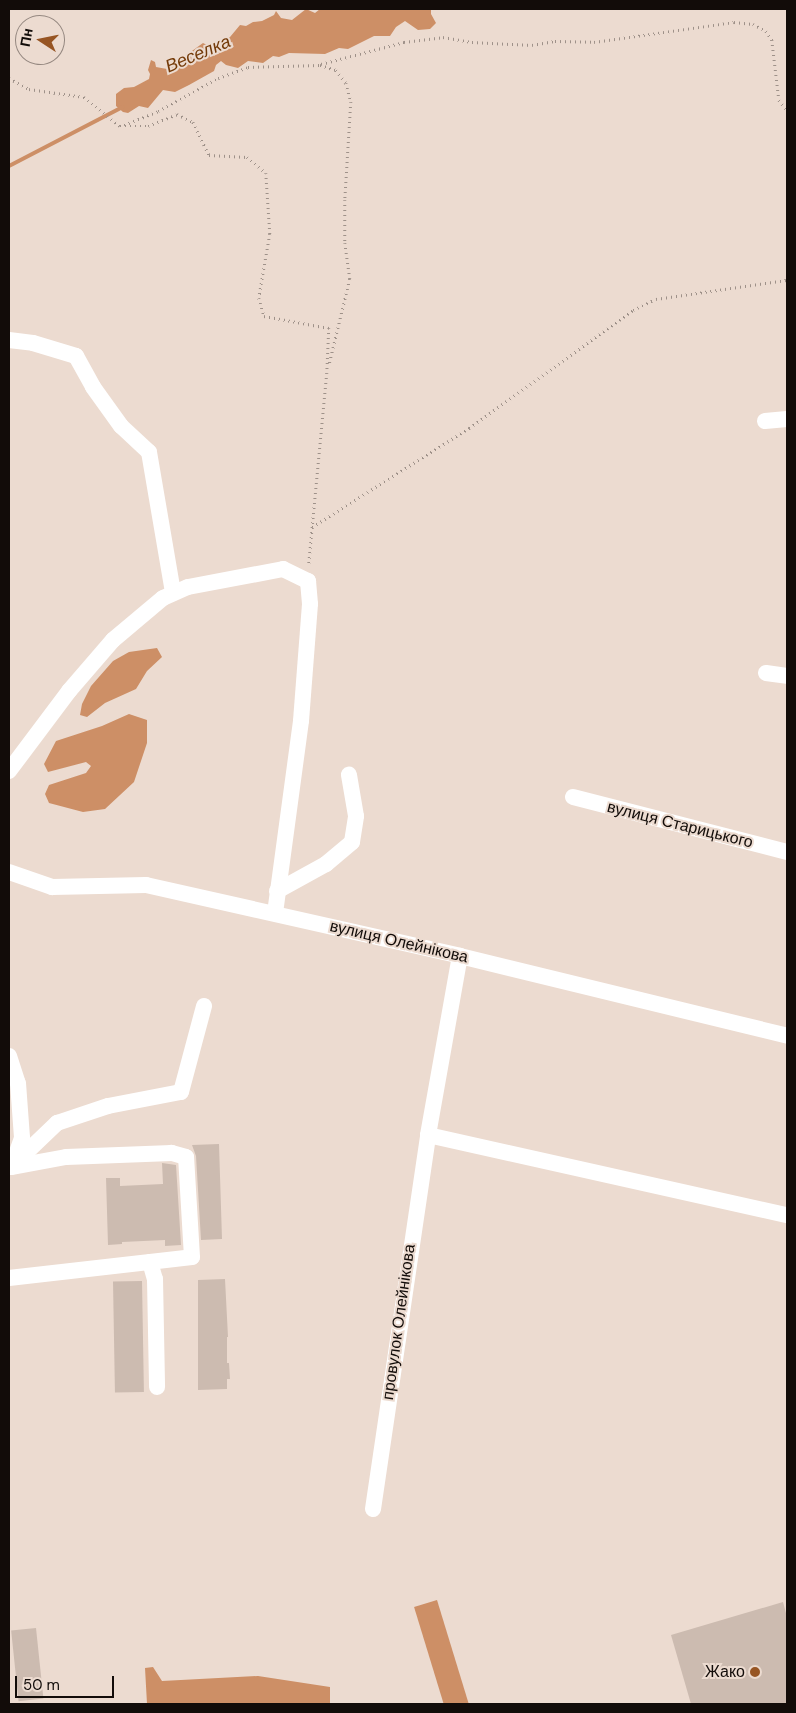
<!DOCTYPE html>
<html>
<head>
<meta charset="utf-8">
<style>
  body { margin:0 }
  #map { position:relative; width:796px; height:1713px; overflow:hidden; background:#ecdbd0; font-family:"DM Sans",sans-serif }
  div>[style] { position:absolute }
  .water>* { inset:0; background:#cd8f66; transform-origin:0 0 }
  .stream>* { height:4px; margin:-2px; padding:0 2px; transform-origin:2px; border-radius:2px; background:#cd8f66 }
  .building>* { inset:0; background:#ccbbb0; transform-origin:0 0 }
  .path>* { height:2.5px; margin-top:-1.25px; transform-origin:0; background:repeating-linear-gradient(90deg,#9e9189 0 1px,transparent 0 5px) }
  .minor>* { height:16px; margin:-8px; padding:0 8px; transform-origin:8px; border-radius:8px; background:#fff }
  .dots>* { width:14px; height:14px; translate:-50% -50%; box-sizing:border-box; border:2px solid #ecdbd0; border-radius:50% }
  span { translate:-50% -50%; white-space:nowrap; text-align:center; line-height:1.15; -webkit-text-stroke:4px #ecdbd0; paint-order:stroke }
  .street-label { font-size:16px; color:#120c09 }
  .poi-label { font-size:16px; color:#120c09 }
  .right { translate:-100% -50%; text-align:right }
  .water-label { font-size:18px; color:#733907; font-style:italic }
  .frame { position:absolute; inset:0; border:10px solid #120c09; pointer-events:none }
  .north { position:absolute; left:15px; top:15px; width:50px; height:50px; box-sizing:border-box; background:#ecdbd0; border:1px solid #958880; border-radius:50%; rotate:281deg; font-size:14px; font-weight:700; line-height:20px; text-align:center; color:#120c09 }
  .north::after { content:''; display:block; margin:auto; width:18px; height:22px; background:#975523; clip-path:polygon(50% 0,100% 100%,50% 72%,0 100%) }
  .scale { position:absolute; left:15px; top:1676px; width:99px; height:22px; box-sizing:border-box; border:2px solid #120c09; border-top:0; padding-left:6px; font-size:15px; line-height:18px; white-space:nowrap; color:#120c09; -webkit-text-stroke:4px #ecdbd0; paint-order:stroke }
</style>
</head>
<body>
<div id="map">
  <div class="water">
    <div style="clip-path:polygon(306px 9px,315px 13px,320px 9px,431px 9px,431px 14px,436px 23px,430px 29px,418px 30px,405px 21px,396px 27px,390px 36px,374px 36px,348px 49px,339px 48px,325px 54px,289px 53px,279px 57px,273px 56px,263px 63px,248px 61px,238px 68px,226px 65px,221px 61px,216px 65px,214px 71px,189px 85px,175px 92px,163px 90px,148px 108px,139px 106px,128px 113px,123px 112px,116px 106px,116px 94px,124px 88px,134px 87px,149px 79px,150px 74px,148px 70px,151px 60px,155px 62px,156px 67px,167px 69px,203px 43px,211px 47px,230px 37px,240px 25px,246px 26px,253px 22px,262px 21px,274px 15px,276px 11px,281px 18px,292px 20px)"></div>
    <div style="clip-path:polygon(157px 648px,162px 657px,147px 671px,136px 689px,105px 703px,87px 717px,80px 715px,82px 704px,91px 686px,113px 661px,129px 652px)"></div>
    <div style="clip-path:polygon(129px 714px,147px 720px,147px 743px,134px 782px,105px 809px,83px 812px,49px 803px,45px 794px,49px 785px,86px 773px,91px 766px,86px 762px,48px 772px,44px 764px,56px 741px,102px 726px)"></div>
    <div style="left:437px;top:1600px;width:109px;height:24px;rotate:73deg"></div>
    <div style="clip-path:polygon(153px 1667px,162px 1681px,258px 1676px,330px 1687px,330px 1704px,147px 1704px,145px 1668px)"></div>
  </div>
  <div class="stream">
    <div style="left:9px;top:166px;width:128px;rotate:-27.4deg"></div>
  </div>
  <div class="building">
    <div style="clip-path:polygon(219px 1144px,222px 1239px,201px 1240px,196px 1156px,192px 1145px)"></div>
    <div style="clip-path:polygon(162px 1163px,176px 1165px,181px 1245px,165px 1246px,165px 1240px,122px 1242px,122px 1244px,108px 1245px,106px 1178px,120px 1178px,120px 1186px,163px 1184px)"></div>
    <div style="clip-path:polygon(225px 1279px,228px 1337px,227px 1337px,227px 1363px,229px 1363px,230px 1379px,227px 1379px,227px 1389px,198px 1390px,198px 1280px)"></div>
    <div style="left:142px;top:1281px;width:111px;height:29px;rotate:89deg"></div>
    <div style="clip-path:polygon(783px 1602px,787px 1617px,787px 1704px,691px 1704px,671px 1635px)"></div>
    <div style="left:36px;top:1628px;width:71px;height:25px;rotate:84deg"></div>
  </div>
  <div class="path">
    <div style="left:321px;top:64px;width:86px;rotate:-14.8deg"></div>
    <div style="left:404px;top:42px;width:39px;rotate:-7deg"></div>
    <div style="left:443px;top:37px;width:29px;rotate:10deg"></div>
    <div style="left:472px;top:42px;width:60px;rotate:2.9deg"></div>
    <div style="left:532px;top:45px;width:23px;rotate:-10deg"></div>
    <div style="left:555px;top:41px;width:39px;rotate:1deg"></div>
    <div style="left:594px;top:42px;width:141px;rotate:-8.1deg"></div>
    <div style="left:734px;top:22px;width:19px;rotate:6deg"></div>
    <div style="left:753px;top:24px;width:15px;rotate:28deg"></div>
    <div style="left:766px;top:31px;width:11px;rotate:56deg"></div>
    <div style="left:772px;top:40px;width:60px;rotate:83.3deg"></div>
    <div style="left:779px;top:100px;width:13px;rotate:51deg"></div>
    <div style="left:9px;top:78px;width:23px;rotate:29deg"></div>
    <div style="left:29px;top:89px;width:56px;rotate:8.3deg"></div>
    <div style="left:84px;top:97px;width:46px;rotate:38.9deg"></div>
    <div style="left:120px;top:126px;width:28px"></div>
    <div style="left:148px;top:126px;width:31px;rotate:-22deg"></div>
    <div style="left:177px;top:114px;width:18px;rotate:27deg"></div>
    <div style="left:193px;top:122px;width:37px;rotate:64deg"></div>
    <div style="left:209px;top:155px;width:38px;rotate:3deg"></div>
    <div style="left:247px;top:157px;width:25px;rotate:40deg"></div>
    <div style="left:266px;top:173px;width:61px;rotate:86.2deg"></div>
    <div style="left:270px;top:234px;width:65px;rotate:99.8deg"></div>
    <div style="left:259px;top:298px;width:19px;rotate:74deg"></div>
    <div style="left:264px;top:316px;width:66px;rotate:10.5deg"></div>
    <div style="left:329px;top:328px;width:45px;rotate:92.5deg"></div>
    <div style="left:327px;top:373px;width:193px;rotate:95.4deg"></div>
    <div style="left:124px;top:125px;width:37px;rotate:-22deg"></div>
    <div style="left:158px;top:111px;width:68px;rotate:-28.8deg"></div>
    <div style="left:218px;top:78px;width:32px;rotate:-20deg"></div>
    <div style="left:248px;top:67px;width:72px;rotate:-1.6deg"></div>
    <div style="left:320px;top:65px;width:17px;rotate:17deg"></div>
    <div style="left:336px;top:70px;width:16px;rotate:52deg"></div>
    <div style="left:346px;top:83px;width:20px;rotate:75deg"></div>
    <div style="left:351px;top:102px;width:98px;rotate:93.5deg"></div>
    <div style="left:345px;top:200px;width:43px;rotate:90deg"></div>
    <div style="left:345px;top:243px;width:36px;rotate:82deg"></div>
    <div style="left:350px;top:279px;width:89px;rotate:103.6deg"></div>
    <div style="left:312px;top:527px;width:186px;rotate:-32.2deg"></div>
    <div style="left:469px;top:428px;width:202px;rotate:-35.7deg"></div>
    <div style="left:633px;top:310px;width:25px;rotate:-26deg"></div>
    <div style="left:656px;top:299px;width:132px;rotate:-8.3deg"></div>
  </div>
  <div class="minor">
    <div style="left:9px;top:340px;width:24px;rotate:7deg"></div>
    <div style="left:33px;top:343px;width:45px;rotate:16.8deg"></div>
    <div style="left:76px;top:356px;width:35px;rotate:61deg"></div>
    <div style="left:93px;top:387px;width:48px;rotate:54.3deg"></div>
    <div style="left:121px;top:426px;width:38px;rotate:43deg"></div>
    <div style="left:149px;top:452px;width:143px;rotate:80.3deg"></div>
    <div style="left:765px;top:421px;width:22px;rotate:-5deg"></div>
    <div style="left:766px;top:673px;width:21px;rotate:8deg"></div>
    <div style="left:9px;top:771px;width:100px;rotate:-53.1deg"></div>
    <div style="left:69px;top:691px;width:67px;rotate:-49.2deg"></div>
    <div style="left:113px;top:640px;width:65px;rotate:-40deg"></div>
    <div style="left:163px;top:598px;width:27px;rotate:-24deg"></div>
    <div style="left:188px;top:587px;width:97px;rotate:-10.7deg"></div>
    <div style="left:283px;top:569px;width:28px;rotate:26deg"></div>
    <div style="left:308px;top:581px;width:23px;rotate:85deg"></div>
    <div style="left:310px;top:604px;width:117px;rotate:94.4deg"></div>
    <div style="left:301px;top:721px;width:194px;rotate:97.7deg"></div>
    <div style="left:573px;top:797px;width:221px;rotate:14.4deg"></div>
    <div style="left:9px;top:872px;width:46px;rotate:19.2deg"></div>
    <div style="left:52px;top:887px;width:94px;rotate:-1.2deg"></div>
    <div style="left:146px;top:885px;width:322px;rotate:12.7deg"></div>
    <div style="left:460px;top:956px;width:337px;rotate:13.7deg"></div>
    <div style="left:277px;top:891px;width:56px;rotate:-28.9deg"></div>
    <div style="left:326px;top:864px;width:34px;rotate:-40deg"></div>
    <div style="left:352px;top:842px;width:26px;rotate:-81deg"></div>
    <div style="left:356px;top:816px;width:42px;rotate:-99.7deg"></div>
    <div style="left:9px;top:1056px;width:28px;rotate:72deg"></div>
    <div style="left:18px;top:1083px;width:55px;rotate:85.8deg"></div>
    <div style="left:22px;top:1138px;width:27px;rotate:110deg"></div>
    <div style="left:428px;top:1135px;width:368px;rotate:12.6deg"></div>
    <div style="left:11px;top:1167px;width:64px;rotate:-43.7deg"></div>
    <div style="left:57px;top:1123px;width:54px;rotate:-18.4deg"></div>
    <div style="left:108px;top:1106px;width:74px;rotate:-10.9deg"></div>
    <div style="left:181px;top:1092px;width:89px;rotate:-75deg"></div>
    <div style="left:150px;top:1262px;width:18px;rotate:74deg"></div>
    <div style="left:155px;top:1279px;width:108px;rotate:88.9deg"></div>
    <div style="left:9px;top:1278px;width:184px;rotate:-6.5deg"></div>
    <div style="left:192px;top:1257px;width:100px;rotate:-93.4deg"></div>
    <div style="left:186px;top:1157px;width:15px;rotate:-164deg"></div>
    <div style="left:172px;top:1153px;width:106px;rotate:177.8deg"></div>
    <div style="left:66px;top:1157px;width:56px;rotate:169.7deg"></div>
    <div style="left:373px;top:1509px;width:378px;rotate:-81.6deg"></div>
    <div style="left:428px;top:1135px;width:182px;rotate:-79.9deg"></div>
  </div>
  <div class="dots">
    <div style="left:755px;top:1672px;background:#975523"></div>
  </div>
  <div class="street-label">
    <span style="left:680px;top:825px;rotate:14deg">вулиця Старицького</span>
    <span style="left:399px;top:942px;rotate:13deg">вулиця Олейнікова</span>
    <span style="left:399px;top:1322px;rotate:-82deg">провулок Олейнікова</span>
  </div>
  <div class="poi-label">
    <span class="right" style="left:745px;top:1672px">Жако</span>
  </div>
  <div class="water-label">
    <span style="left:198px;top:54px;rotate:-23deg">Веселка</span>
  </div>
  <div class="frame"></div>
  <div class="north">Пн</div>
  <div class="scale">50 m</div>
</div>
</body>
</html>
